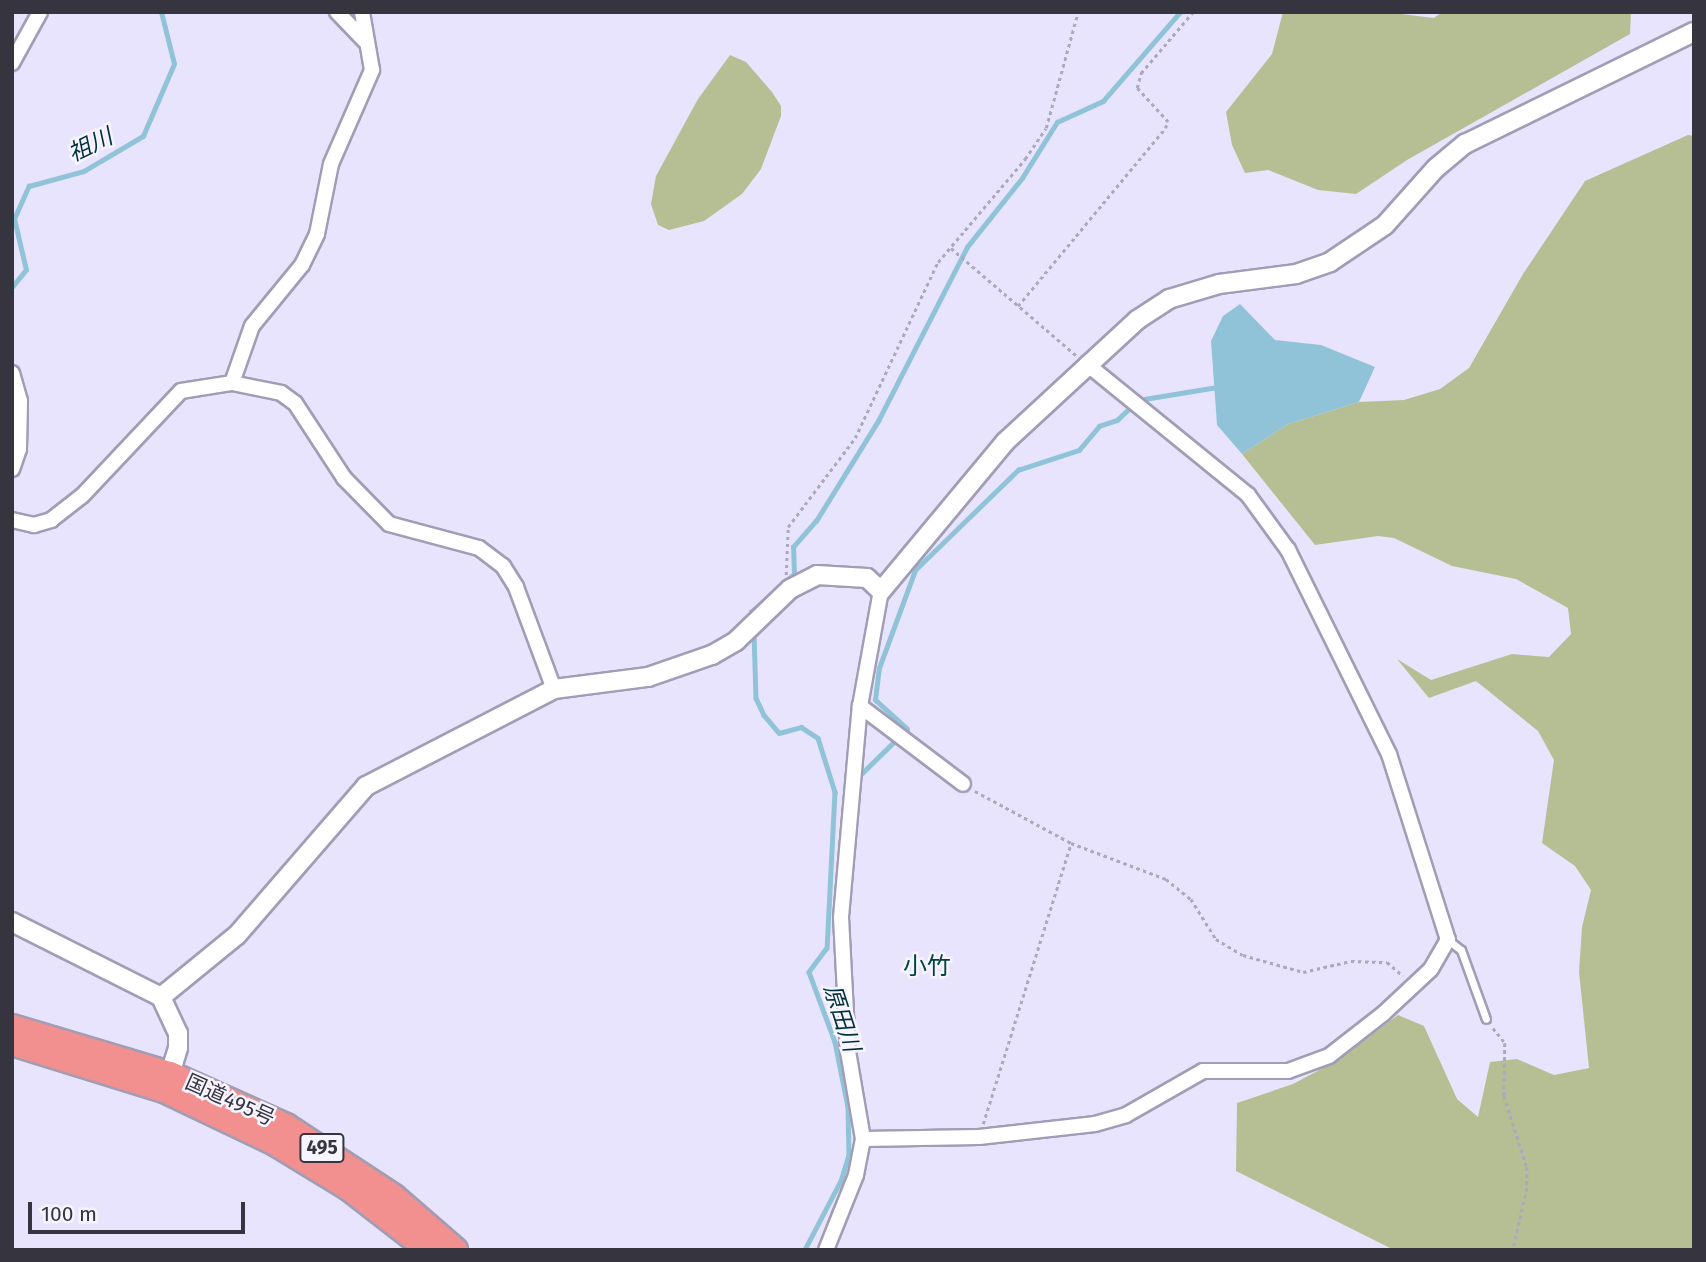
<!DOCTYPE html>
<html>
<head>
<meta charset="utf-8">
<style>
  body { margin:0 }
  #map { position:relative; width:1706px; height:1262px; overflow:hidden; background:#e9e4fe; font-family:"Fira Sans","Noto Sans JP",sans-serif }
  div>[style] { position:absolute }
  .forest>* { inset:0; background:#b6bf93 }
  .water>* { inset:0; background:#91c3d8 }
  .stream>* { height:4.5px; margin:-2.25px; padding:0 2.25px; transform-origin:2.25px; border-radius:2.25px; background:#91c3d8 }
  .path>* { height:2.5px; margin-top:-1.25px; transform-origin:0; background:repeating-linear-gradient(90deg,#aca8bd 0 3.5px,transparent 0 7px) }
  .roads { filter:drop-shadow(2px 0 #a19db5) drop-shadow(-2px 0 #a19db5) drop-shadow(0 2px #a19db5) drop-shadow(0 -2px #a19db5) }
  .service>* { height:7px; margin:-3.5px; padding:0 3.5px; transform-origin:3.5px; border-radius:3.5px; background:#fff }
  .minor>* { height:14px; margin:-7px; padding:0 7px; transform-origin:7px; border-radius:7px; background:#fff }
  .tertiary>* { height:18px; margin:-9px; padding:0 9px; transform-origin:9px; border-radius:9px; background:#fff }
  .trunk>* { height:24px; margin:-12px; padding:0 12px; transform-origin:12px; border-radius:12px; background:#f2908f }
  span { translate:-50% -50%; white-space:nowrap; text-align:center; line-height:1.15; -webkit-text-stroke:5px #f6f4ff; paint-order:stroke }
  .shield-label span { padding:2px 5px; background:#f6f4ff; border:2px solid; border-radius:5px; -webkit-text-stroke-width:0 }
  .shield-label { font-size:19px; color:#36343e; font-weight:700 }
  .street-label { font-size:21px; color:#36343e }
  .water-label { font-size:23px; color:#002f3e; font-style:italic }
  .quarter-label { font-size:24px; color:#02433c }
  .frame { position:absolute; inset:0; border:14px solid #36343e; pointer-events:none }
  .scale { position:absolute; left:28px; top:1202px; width:217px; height:32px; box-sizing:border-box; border:4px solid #36343e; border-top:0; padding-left:9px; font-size:21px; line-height:24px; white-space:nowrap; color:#36343e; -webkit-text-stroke:5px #f6f4ff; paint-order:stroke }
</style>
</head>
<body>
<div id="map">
  <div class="forest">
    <div style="clip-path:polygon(1283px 12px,1385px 12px,1434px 18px,1442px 12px,1631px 12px,1630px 34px,1407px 160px,1356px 194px,1318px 190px,1268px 170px,1245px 173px,1232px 145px,1226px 112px,1272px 54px)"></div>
    <div style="clip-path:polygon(730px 55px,746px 62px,772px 92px,781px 106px,781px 116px,761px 169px,742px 194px,704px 221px,669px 230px,658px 225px,651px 204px,656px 176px,698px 99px)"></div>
    <div style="clip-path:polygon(1688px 135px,1694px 136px,1694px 1250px,1394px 1250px,1236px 1171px,1237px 1103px,1293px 1084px,1338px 1060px,1398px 1015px,1424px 1026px,1457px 1099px,1478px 1117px,1490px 1062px,1517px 1059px,1554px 1075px,1589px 1068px,1579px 972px,1582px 927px,1591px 890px,1575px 866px,1542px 843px,1554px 760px,1538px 731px,1476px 681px,1429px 698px,1397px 659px,1431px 680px,1512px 654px,1549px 657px,1571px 634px,1568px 608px,1516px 579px,1452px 566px,1394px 538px,1378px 536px,1315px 545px,1242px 454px,1288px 424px,1359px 402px,1404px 400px,1440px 389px,1469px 368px,1523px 274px,1585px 181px)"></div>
  </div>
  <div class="water">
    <div style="clip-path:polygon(1240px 304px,1275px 340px,1321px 345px,1375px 367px,1359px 402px,1288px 424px,1242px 454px,1217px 425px,1211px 341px,1223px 316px)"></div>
  </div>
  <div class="stream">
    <div style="left:12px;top:287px;width:22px;rotate:-51deg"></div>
    <div style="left:26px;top:270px;width:52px;rotate:-103.2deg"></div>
    <div style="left:14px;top:219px;width:36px;rotate:-66deg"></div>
    <div style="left:29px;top:186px;width:57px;rotate:-15.3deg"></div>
    <div style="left:84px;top:171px;width:69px;rotate:-30.7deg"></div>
    <div style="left:143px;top:136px;width:78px;rotate:-66.7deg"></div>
    <div style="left:174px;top:64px;width:54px;rotate:-104deg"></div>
    <div style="left:1138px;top:400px;width:80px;rotate:-9.3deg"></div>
    <div style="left:752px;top:620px;width:8px;rotate:-97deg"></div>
    <div style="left:751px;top:612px;width:57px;rotate:-41.5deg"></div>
    <div style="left:794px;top:574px;width:27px;rotate:-92deg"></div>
    <div style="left:793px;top:547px;width:35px;rotate:-49deg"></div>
    <div style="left:816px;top:521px;width:118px;rotate:-58.2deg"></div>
    <div style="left:878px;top:421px;width:195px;rotate:-62.9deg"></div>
    <div style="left:967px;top:247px;width:88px;rotate:-51.4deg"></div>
    <div style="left:1022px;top:178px;width:66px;rotate:-58deg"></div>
    <div style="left:1057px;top:122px;width:51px;rotate:-24.5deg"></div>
    <div style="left:1103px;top:101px;width:118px;rotate:-49.1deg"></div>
    <div style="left:754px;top:632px;width:66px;rotate:88.3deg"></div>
    <div style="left:756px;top:698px;width:19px;rotate:65deg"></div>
    <div style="left:764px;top:715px;width:23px;rotate:50deg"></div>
    <div style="left:779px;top:733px;width:23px;rotate:-15deg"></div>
    <div style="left:801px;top:727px;width:20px;rotate:33deg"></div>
    <div style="left:818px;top:738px;width:57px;rotate:72.5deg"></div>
    <div style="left:835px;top:792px;width:156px;rotate:92.9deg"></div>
    <div style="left:827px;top:948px;width:30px;rotate:127deg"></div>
    <div style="left:809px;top:972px;width:75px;rotate:69.6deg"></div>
    <div style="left:835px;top:1042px;width:66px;rotate:78.7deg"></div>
    <div style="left:848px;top:1107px;width:48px;rotate:88.8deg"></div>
    <div style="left:849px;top:1155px;width:27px;rotate:107deg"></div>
    <div style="left:841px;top:1181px;width:78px;rotate:117.6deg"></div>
    <div style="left:856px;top:779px;width:71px;rotate:-44.4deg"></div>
    <div style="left:907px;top:729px;width:43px;rotate:-137.8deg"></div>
    <div style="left:875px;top:700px;width:32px;rotate:-83deg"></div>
    <div style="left:879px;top:668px;width:104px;rotate:-69.8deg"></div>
    <div style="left:915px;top:570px;width:144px;rotate:-44.2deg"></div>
    <div style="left:1018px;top:470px;width:64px;rotate:-18.2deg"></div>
    <div style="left:1079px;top:450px;width:31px;rotate:-50deg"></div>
    <div style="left:1099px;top:426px;width:19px;rotate:-18deg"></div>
    <div style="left:1117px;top:420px;width:21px;rotate:-43deg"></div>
  </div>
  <div class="path">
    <div style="left:951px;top:248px;width:165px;rotate:40.6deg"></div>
    <div style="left:1018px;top:306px;width:231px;rotate:-50.4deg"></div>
    <div style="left:1165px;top:128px;width:7px;rotate:-63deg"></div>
    <div style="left:1168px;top:122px;width:46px;rotate:-132.4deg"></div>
    <div style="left:1137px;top:88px;width:16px;rotate:-75deg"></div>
    <div style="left:1141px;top:73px;width:80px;rotate:-49.6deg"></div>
    <div style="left:786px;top:575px;width:48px;rotate:-87.6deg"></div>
    <div style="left:788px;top:527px;width:111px;rotate:-53deg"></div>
    <div style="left:855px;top:438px;width:195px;rotate:-64.8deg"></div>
    <div style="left:938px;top:262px;width:135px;rotate:-49.8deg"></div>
    <div style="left:1025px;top:159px;width:37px;rotate:-56deg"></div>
    <div style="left:1046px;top:128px;width:120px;rotate:-74.6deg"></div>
    <div style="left:975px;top:791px;width:109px;rotate:28.4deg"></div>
    <div style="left:1071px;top:843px;width:102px;rotate:20.8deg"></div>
    <div style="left:1166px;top:879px;width:32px;rotate:39deg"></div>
    <div style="left:1191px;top:899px;width:47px;rotate:58deg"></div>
    <div style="left:1216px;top:939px;width:31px;rotate:31deg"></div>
    <div style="left:1243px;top:955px;width:62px;rotate:15.8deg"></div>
    <div style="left:1303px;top:972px;width:49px;rotate:-12.9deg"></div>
    <div style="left:1351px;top:961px;width:36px;rotate:2deg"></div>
    <div style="left:1387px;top:962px;width:21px;rotate:41deg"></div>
    <div style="left:1493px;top:1028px;width:19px;rotate:51deg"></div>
    <div style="left:1505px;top:1043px;width:53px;rotate:91.1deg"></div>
    <div style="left:1504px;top:1096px;width:75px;rotate:72.1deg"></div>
    <div style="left:1527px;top:1167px;width:21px;rotate:90deg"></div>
    <div style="left:1527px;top:1188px;width:64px;rotate:102.7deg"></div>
    <div style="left:983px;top:1124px;width:294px;rotate:-72.6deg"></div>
  </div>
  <div class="roads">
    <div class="service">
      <div style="left:1448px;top:940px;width:16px;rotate:38deg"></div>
      <div style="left:1461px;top:950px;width:73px;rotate:70.1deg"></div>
    </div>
    <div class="minor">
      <div style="left:337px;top:12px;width:40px;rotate:46deg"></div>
      <div style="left:12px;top:63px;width:58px;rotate:-61.2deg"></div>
      <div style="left:12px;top:373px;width:29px;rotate:74deg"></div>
      <div style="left:20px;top:401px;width:48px;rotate:91.2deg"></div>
      <div style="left:19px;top:449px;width:21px;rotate:109deg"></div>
      <div style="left:232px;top:383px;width:60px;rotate:-70.7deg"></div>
      <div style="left:252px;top:326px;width:79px;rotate:-50.7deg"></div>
      <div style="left:302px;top:265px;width:34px;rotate:-64deg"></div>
      <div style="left:317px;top:234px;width:71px;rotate:-78.7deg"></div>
      <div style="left:331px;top:164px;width:103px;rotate:-66.4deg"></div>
      <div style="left:372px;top:70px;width:59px;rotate:-99.8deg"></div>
      <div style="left:12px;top:520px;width:23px;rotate:13deg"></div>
      <div style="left:34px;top:525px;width:18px;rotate:-16deg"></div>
      <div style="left:51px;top:520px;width:39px;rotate:-38deg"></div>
      <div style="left:82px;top:496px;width:144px;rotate:-46.7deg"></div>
      <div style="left:181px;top:391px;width:52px;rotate:-8.9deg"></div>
      <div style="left:232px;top:383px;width:50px;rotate:11.5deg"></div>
      <div style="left:281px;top:393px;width:17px;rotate:36deg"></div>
      <div style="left:295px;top:403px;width:90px;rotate:56.8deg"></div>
      <div style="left:344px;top:478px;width:64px;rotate:45.6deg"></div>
      <div style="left:389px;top:524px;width:93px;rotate:14.9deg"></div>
      <div style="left:479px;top:548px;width:30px;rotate:37deg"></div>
      <div style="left:503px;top:566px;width:25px;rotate:58deg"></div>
      <div style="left:516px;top:587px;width:109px;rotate:69.6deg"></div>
      <div style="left:860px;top:706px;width:129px;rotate:37.1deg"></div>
      <div style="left:863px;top:1139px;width:116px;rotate:-1deg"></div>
      <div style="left:979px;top:1137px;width:117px;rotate:-6.4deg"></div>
      <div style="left:1095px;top:1124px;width:32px;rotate:-16deg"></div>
      <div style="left:1126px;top:1115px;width:89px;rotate:-29.7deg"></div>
      <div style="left:1203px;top:1071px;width:85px"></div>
      <div style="left:1288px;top:1071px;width:44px;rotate:-20.1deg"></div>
      <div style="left:1329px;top:1056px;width:70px;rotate:-38deg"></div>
      <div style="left:1384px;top:1013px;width:64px;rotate:-43.1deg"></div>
      <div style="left:1431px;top:969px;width:34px;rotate:-60deg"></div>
      <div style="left:1448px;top:940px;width:195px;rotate:-107.6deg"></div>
      <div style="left:1389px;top:754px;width:228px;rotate:-116.3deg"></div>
      <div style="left:1288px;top:550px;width:68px;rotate:-126deg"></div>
      <div style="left:1248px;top:495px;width:208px;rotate:-140.9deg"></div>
      <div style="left:826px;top:1250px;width:81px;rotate:-68.2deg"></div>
      <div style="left:856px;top:1175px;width:37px;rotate:-79deg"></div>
      <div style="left:863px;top:1139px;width:89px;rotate:-99.7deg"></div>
      <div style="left:848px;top:1051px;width:134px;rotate:-93deg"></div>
      <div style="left:841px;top:917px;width:212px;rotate:-84.9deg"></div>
      <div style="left:860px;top:706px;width:117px;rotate:-79.7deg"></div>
    </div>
    <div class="tertiary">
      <div style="left:12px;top:922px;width:167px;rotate:26.7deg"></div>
      <div style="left:161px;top:997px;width:40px;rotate:65deg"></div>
      <div style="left:178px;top:1033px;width:15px;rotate:90deg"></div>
      <div style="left:178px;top:1048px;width:37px;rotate:107deg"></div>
      <div style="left:161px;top:997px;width:98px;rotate:-39.2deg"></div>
      <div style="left:237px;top:935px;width:197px;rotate:-49.1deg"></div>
      <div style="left:366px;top:786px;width:212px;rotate:-27.3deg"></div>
      <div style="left:554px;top:689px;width:95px;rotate:-7.3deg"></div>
      <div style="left:648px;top:677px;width:68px;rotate:-19deg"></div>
      <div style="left:712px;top:655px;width:28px;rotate:-30deg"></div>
      <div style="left:736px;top:641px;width:75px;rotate:-43.9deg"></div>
      <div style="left:790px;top:589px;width:30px;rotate:-27deg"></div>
      <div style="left:817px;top:575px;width:50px;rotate:3.4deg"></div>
      <div style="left:867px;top:578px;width:19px;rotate:43deg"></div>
      <div style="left:881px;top:591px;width:194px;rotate:-50.2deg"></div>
      <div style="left:1005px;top:442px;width:180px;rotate:-42.7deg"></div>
      <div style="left:1137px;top:320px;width:38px;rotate:-33deg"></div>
      <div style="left:1169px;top:299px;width:52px;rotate:-16.7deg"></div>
      <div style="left:1219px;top:284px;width:78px;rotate:-7.4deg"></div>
      <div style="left:1296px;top:274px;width:36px;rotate:-19deg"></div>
      <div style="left:1330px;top:262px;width:66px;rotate:-33.9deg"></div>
      <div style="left:1385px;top:225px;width:76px;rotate:-48.2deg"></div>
      <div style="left:1436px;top:168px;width:38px;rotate:-40deg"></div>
      <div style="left:1465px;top:144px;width:255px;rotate:-26.1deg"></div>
    </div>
    <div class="trunk">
      <div style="left:12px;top:1027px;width:165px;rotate:16.6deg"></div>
      <div style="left:170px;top:1074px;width:127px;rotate:24.1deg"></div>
      <div style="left:286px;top:1126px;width:129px;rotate:33.3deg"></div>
      <div style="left:394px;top:1197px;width:81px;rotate:41deg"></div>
      <div style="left:12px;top:1043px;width:159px;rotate:17.2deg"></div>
      <div style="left:164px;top:1090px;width:123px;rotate:25.5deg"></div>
      <div style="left:275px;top:1143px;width:87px;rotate:31.3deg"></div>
      <div style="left:349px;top:1188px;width:101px;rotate:37.8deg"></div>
    </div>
  </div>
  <div class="shield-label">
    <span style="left:322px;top:1148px">495</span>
  </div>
  <div class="street-label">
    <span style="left:230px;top:1100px;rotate:24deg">国道495号</span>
  </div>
  <div class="water-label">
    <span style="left:90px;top:145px;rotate:-26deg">祖川</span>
    <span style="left:842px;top:1018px;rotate:72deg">原田川</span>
  </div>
  <div class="quarter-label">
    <span style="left:927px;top:967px">小竹</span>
  </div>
  <div class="frame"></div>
  <div class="scale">100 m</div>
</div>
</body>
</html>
